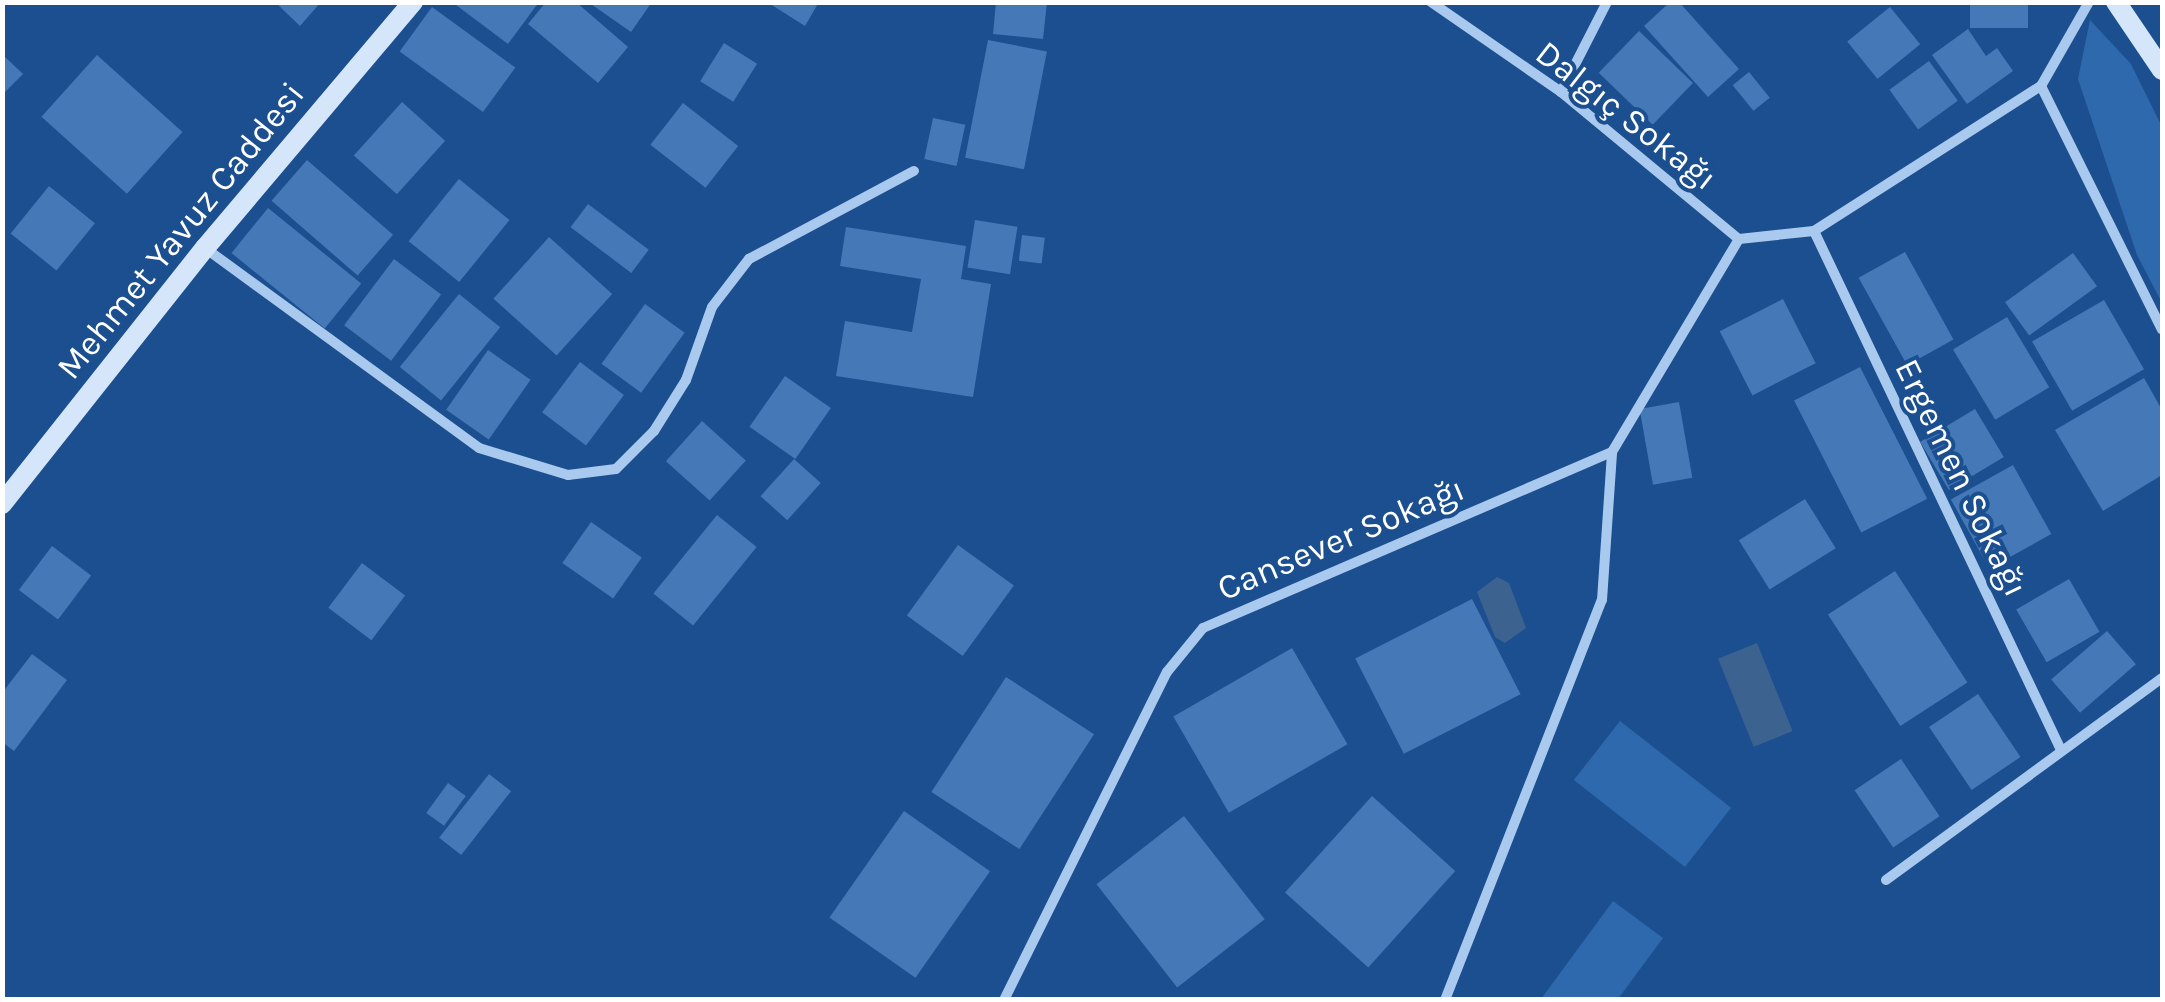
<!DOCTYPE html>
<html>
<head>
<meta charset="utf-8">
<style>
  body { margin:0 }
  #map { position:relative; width:2165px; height:1002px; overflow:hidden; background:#1b4f8f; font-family:Karla,sans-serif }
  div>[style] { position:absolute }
  .green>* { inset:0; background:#2e69ad; transform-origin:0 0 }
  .water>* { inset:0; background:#3c6290; transform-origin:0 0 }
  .building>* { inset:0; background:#4478b7; transform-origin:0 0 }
  .street>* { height:10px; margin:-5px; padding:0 5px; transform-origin:5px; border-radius:5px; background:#a9c9ee }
  .secondary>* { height:20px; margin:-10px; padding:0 10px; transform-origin:10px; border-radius:10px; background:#d6e6fa }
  span { translate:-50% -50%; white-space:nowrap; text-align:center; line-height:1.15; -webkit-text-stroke:8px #1b4f8f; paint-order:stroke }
  .street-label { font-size:35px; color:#fff }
  .frame { position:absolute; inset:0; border:5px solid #fff; pointer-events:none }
</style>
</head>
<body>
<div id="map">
  <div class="green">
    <div style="clip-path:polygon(2090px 20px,2131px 64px,2162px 127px,2162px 303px,2137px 255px,2078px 79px)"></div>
    <div style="left:1620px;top:721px;width:141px;height:75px;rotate:38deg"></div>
    <div style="clip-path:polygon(1613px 901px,1663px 938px,1618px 999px,1541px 999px)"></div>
  </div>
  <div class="water">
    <div style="clip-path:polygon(1497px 577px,1509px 583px,1526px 628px,1505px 643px,1495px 637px,1477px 592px)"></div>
    <div style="left:1757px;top:643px;width:95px;height:42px;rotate:68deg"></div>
  </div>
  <div class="building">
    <div style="clip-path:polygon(275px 2px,321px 2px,300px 26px)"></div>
    <div style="clip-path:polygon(452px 2px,539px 2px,508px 44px)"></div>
    <div style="clip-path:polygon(546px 2px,576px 2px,628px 47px,598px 83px,528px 24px)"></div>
    <div style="clip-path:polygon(588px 2px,652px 2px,631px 32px)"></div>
    <div style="clip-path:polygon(767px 2px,819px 2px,805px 26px)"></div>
    <div style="clip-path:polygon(996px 2px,1047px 2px,1043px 39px,993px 34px)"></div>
    <div style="clip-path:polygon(1670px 2px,1679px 2px,1739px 69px,1708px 97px,1644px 26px)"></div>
    <div style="left:1970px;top:2px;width:58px;height:26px"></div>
    <div style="left:432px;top:7px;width:103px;height:55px;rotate:36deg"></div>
    <div style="left:1890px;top:7px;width:48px;height:55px;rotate:51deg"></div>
    <div style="clip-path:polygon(1968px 29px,1986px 56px,1997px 48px,2013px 71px,1967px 104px,1932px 55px)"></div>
    <div style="left:1639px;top:31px;width:75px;height:58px;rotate:44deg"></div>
    <div style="left:988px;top:40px;width:60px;height:120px;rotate:11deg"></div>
    <div style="left:724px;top:43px;width:39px;height:45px;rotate:32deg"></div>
    <div style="clip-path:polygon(2px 54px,23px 74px,2px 95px)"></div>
    <div style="left:97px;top:55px;width:115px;height:83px;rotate:42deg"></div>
    <div style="left:1929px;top:61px;width:49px;height:49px;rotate:54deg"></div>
    <div style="left:1749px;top:72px;width:33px;height:21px;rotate:51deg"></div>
    <div style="left:402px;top:102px;width:58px;height:72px;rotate:42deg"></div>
    <div style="left:683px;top:103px;width:70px;height:53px;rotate:38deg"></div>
    <div style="left:933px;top:118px;width:33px;height:42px;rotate:12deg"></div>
    <div style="left:307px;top:160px;width:114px;height:54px;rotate:41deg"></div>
    <div style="left:459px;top:179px;width:65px;height:80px;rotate:39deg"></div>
    <div style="left:49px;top:186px;width:59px;height:61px;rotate:39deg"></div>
    <div style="left:588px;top:204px;width:76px;height:29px;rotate:37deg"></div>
    <div style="left:268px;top:208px;width:120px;height:58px;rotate:39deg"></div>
    <div style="left:975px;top:220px;width:43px;height:48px;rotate:9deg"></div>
    <div style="clip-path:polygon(846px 227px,966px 246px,961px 279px,991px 284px,973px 397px,836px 376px,845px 321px,912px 332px,921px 279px,840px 266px)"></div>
    <div style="left:1022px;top:235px;width:23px;height:26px;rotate:7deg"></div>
    <div style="left:549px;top:237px;width:85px;height:83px;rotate:42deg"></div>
    <div style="left:1905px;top:252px;width:100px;height:53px;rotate:61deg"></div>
    <div style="left:2073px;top:253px;width:41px;height:84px;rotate:54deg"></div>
    <div style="left:394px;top:259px;width:59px;height:83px;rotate:37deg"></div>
    <div style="left:459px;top:294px;width:53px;height:94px;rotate:39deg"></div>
    <div style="left:1783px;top:299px;width:72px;height:71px;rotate:63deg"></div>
    <div style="left:2104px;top:300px;width:80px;height:83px;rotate:60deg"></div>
    <div style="left:645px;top:304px;width:49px;height:74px;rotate:36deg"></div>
    <div style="left:2007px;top:317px;width:82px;height:63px;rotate:59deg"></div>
    <div style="left:488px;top:350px;width:52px;height:73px;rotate:35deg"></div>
    <div style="left:580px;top:362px;width:55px;height:63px;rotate:37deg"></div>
    <div style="left:1860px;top:367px;width:148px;height:74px;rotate:63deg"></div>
    <div style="left:785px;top:376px;width:56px;height:62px;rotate:35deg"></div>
    <div style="clip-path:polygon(2144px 378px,2162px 410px,2162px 475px,2103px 511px,2055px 430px)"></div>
    <div style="left:1679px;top:402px;width:77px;height:40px;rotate:80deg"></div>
    <div style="left:1975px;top:409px;width:56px;height:64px;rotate:59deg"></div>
    <div style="left:702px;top:421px;width:59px;height:54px;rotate:42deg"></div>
    <div style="left:794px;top:459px;width:36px;height:50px;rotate:42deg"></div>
    <div style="left:2013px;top:465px;width:79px;height:71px;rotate:61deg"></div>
    <div style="left:1805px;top:499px;width:58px;height:78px;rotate:58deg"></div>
    <div style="left:717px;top:515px;width:51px;height:101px;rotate:39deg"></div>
    <div style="left:591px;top:522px;width:62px;height:50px;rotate:35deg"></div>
    <div style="left:958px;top:545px;width:69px;height:87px;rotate:36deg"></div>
    <div style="left:52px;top:546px;width:49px;height:55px;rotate:37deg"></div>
    <div style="left:362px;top:563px;width:54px;height:56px;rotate:37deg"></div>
    <div style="left:1895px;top:571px;width:133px;height:80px;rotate:57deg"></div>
    <div style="left:2069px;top:579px;width:61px;height:61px;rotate:60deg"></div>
    <div style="left:1472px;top:599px;width:107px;height:131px;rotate:63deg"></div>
    <div style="left:2107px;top:631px;width:44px;height:74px;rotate:49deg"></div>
    <div style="left:1292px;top:648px;width:111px;height:137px;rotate:60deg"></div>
    <div style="clip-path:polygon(32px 654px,67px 680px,14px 751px,2px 742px,2px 693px)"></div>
    <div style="left:1006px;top:677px;width:105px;height:137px;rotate:33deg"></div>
    <div style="left:1978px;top:694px;width:76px;height:59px;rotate:56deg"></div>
    <div style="left:1901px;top:759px;width:69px;height:56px;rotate:56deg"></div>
    <div style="left:489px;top:774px;width:28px;height:81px;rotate:38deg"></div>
    <div style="left:448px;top:783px;width:22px;height:37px;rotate:36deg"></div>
    <div style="left:1372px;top:796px;width:112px;height:130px;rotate:42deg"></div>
    <div style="left:904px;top:811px;width:105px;height:130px;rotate:35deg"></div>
    <div style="left:1184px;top:816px;width:131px;height:111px;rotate:52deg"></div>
  </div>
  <div class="street">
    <div style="left:1431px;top:2px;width:158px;rotate:34.7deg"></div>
    <div style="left:1561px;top:92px;width:231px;rotate:39.6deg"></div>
    <div style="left:2041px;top:86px;width:272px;rotate:63.6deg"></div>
    <div style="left:1561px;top:92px;width:101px;rotate:-62.9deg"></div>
    <div style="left:1814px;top:231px;width:573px;rotate:64.55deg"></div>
    <div style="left:1739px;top:239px;width:75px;rotate:-6.1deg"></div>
    <div style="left:1814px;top:231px;width:269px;rotate:-32.6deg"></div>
    <div style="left:2041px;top:86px;width:97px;rotate:-60.3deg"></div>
    <div style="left:205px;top:248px;width:339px;rotate:36.1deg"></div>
    <div style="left:479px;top:448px;width:93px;rotate:16.9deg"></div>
    <div style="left:568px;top:475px;width:48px;rotate:-7.1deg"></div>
    <div style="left:616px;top:469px;width:54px;rotate:-45deg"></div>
    <div style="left:654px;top:431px;width:60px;rotate:-57.9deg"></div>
    <div style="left:686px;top:380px;width:77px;rotate:-70.4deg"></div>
    <div style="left:712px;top:307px;width:61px;rotate:-52.4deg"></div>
    <div style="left:749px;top:259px;width:187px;rotate:-28.1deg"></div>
    <div style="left:1886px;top:880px;width:342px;rotate:-36.2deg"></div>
    <div style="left:1004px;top:1000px;width:366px;rotate:-63.6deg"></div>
    <div style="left:1167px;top:672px;width:57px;rotate:-50.7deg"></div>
    <div style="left:1203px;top:628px;width:445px;rotate:-23.3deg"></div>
    <div style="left:1612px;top:452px;width:248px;rotate:-59.2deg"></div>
    <div style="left:1445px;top:1000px;width:430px;rotate:-68.6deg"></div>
    <div style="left:1602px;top:600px;width:148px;rotate:-86.1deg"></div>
  </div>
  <div class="secondary">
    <div style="left:2116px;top:2px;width:82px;rotate:55.9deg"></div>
    <div style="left:2px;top:504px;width:327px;rotate:-51.6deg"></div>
    <div style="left:205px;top:248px;width:322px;rotate:-49.8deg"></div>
  </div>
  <div class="street-label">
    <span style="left:1626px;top:116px;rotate:38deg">Dalgıç Sokağı</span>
    <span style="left:181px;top:231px;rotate:-51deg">Mehmet Yavuz Caddesi</span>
    <span style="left:1961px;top:478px;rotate:64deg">Ergemen Sokağı</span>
    <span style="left:1341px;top:539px;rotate:-23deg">Cansever Sokağı</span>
  </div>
  <div class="frame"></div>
</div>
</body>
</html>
